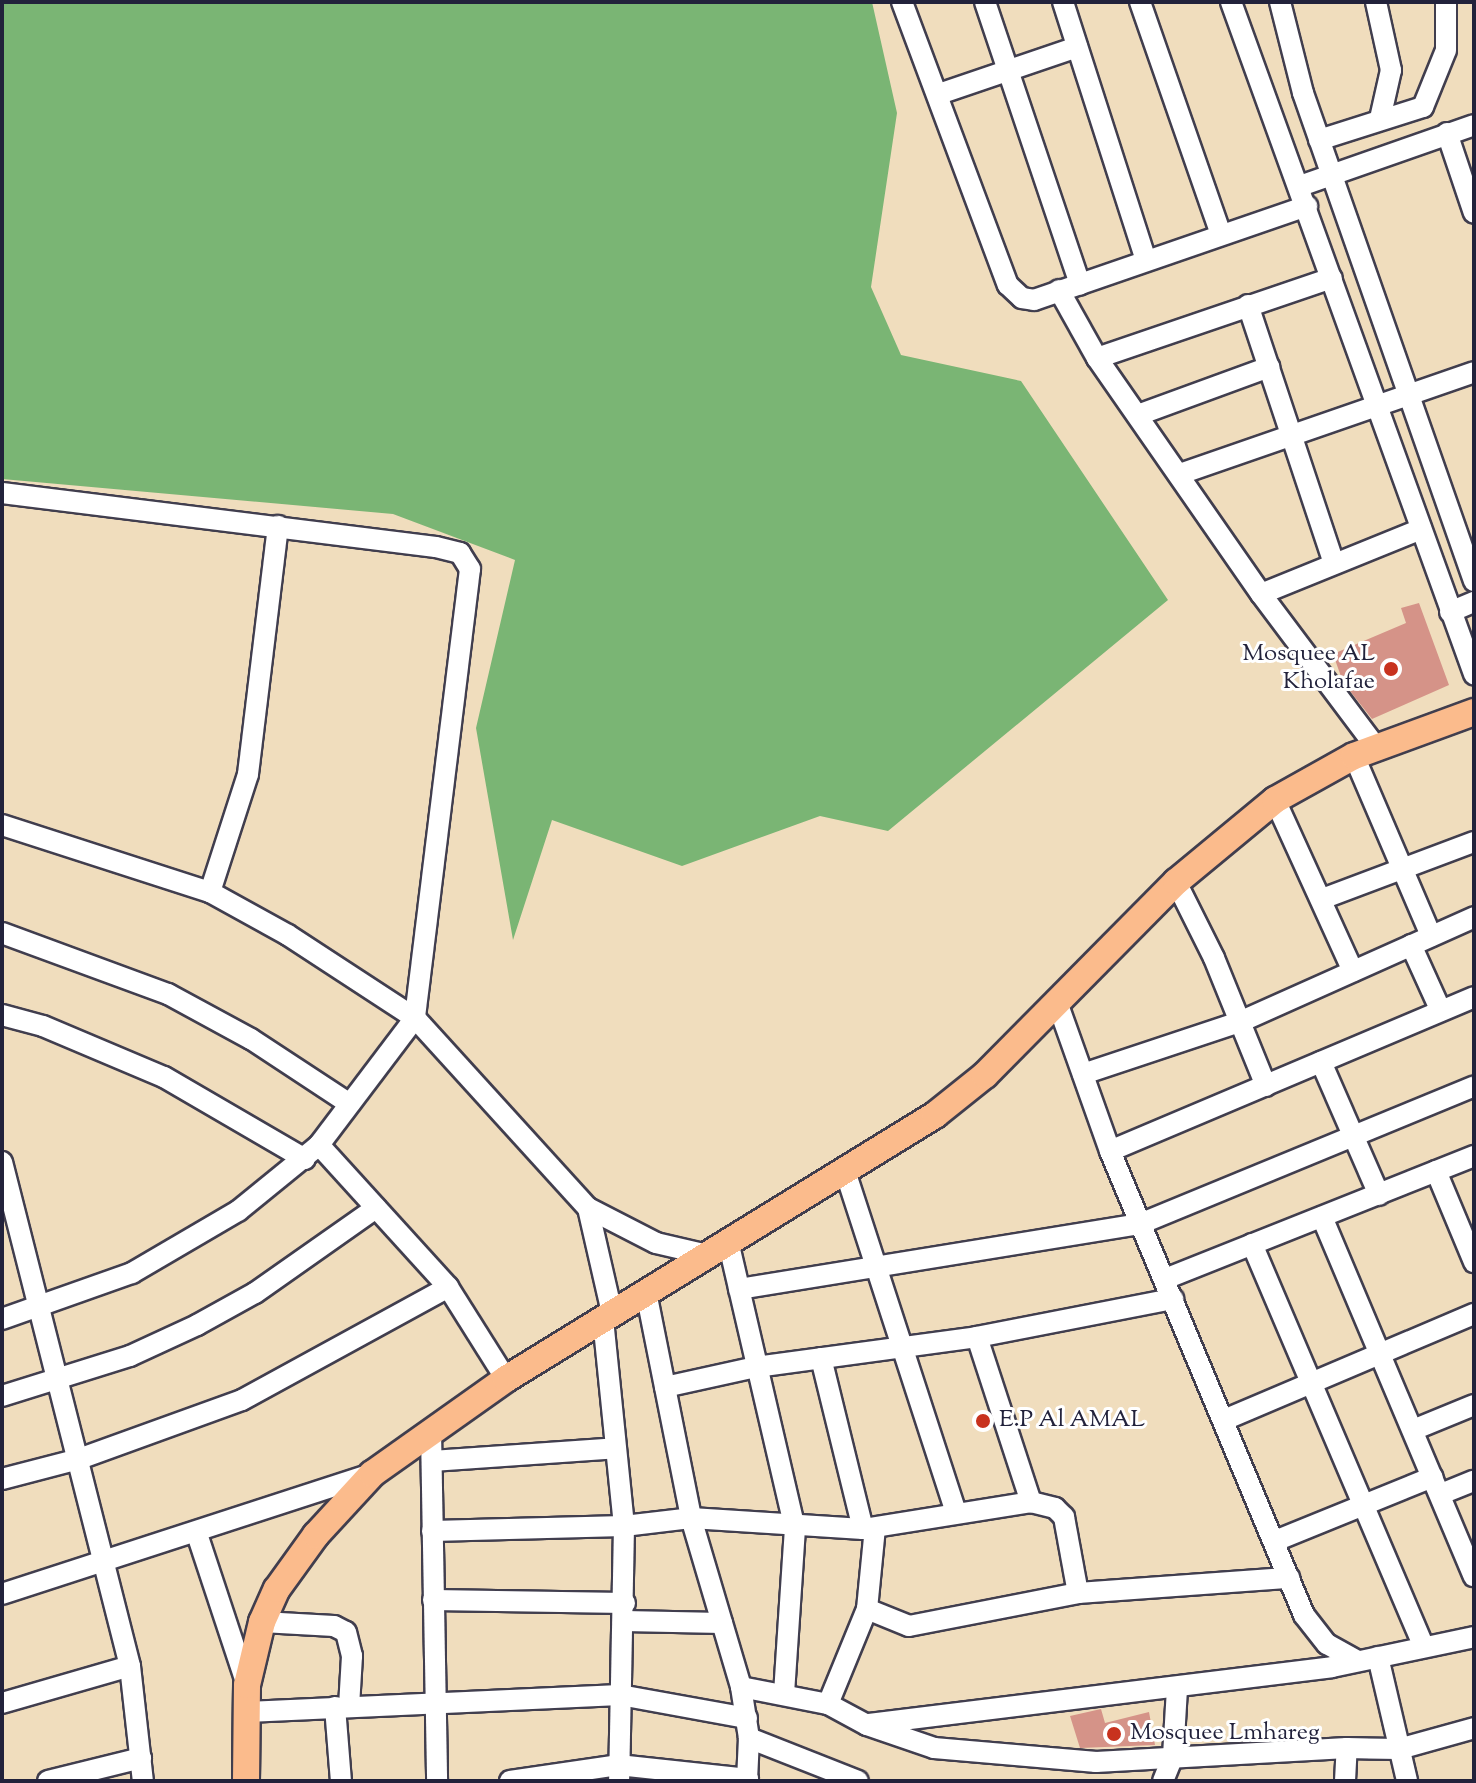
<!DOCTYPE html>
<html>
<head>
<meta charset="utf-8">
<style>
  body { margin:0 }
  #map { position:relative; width:1476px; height:1783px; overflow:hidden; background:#f0ddbd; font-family:"Sorts Mill Goudy",serif }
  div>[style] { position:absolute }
  .forest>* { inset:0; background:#7ab574 }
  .building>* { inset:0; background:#d59388 }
  .roads { filter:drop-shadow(2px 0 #413e4e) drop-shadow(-2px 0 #413e4e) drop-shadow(0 2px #413e4e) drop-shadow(0 -2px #413e4e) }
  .minor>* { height:20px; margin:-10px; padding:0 10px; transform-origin:10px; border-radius:10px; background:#fff }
  .major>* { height:26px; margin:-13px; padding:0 13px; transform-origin:13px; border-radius:13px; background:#fbbb8c }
  .dots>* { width:22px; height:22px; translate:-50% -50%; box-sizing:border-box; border:4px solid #fff; border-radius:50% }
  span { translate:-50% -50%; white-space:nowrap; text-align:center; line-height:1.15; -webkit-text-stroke:6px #fff; paint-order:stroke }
  .poi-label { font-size:24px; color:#22223b }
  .right { translate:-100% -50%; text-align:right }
  .left { translate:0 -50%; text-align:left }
  .frame { position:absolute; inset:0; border:4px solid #22223b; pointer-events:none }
</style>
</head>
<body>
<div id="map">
  <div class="forest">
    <div style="clip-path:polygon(2px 2px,872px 2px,897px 113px,871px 287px,901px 355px,1021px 381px,1168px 600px,888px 831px,820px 816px,682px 866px,552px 820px,513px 940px,476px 728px,515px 560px,393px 514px,2px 479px)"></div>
  </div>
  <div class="building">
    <div style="clip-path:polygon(1419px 603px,1449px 685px,1372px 719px,1343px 682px,1333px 654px,1406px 623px,1401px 608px)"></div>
    <div style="clip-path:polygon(1101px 1709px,1105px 1723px,1149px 1712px,1155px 1745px,1080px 1748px,1070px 1716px)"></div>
  </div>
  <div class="roads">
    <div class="minor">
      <div style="left:902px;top:2px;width:302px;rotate:69.5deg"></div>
      <div style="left:1008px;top:285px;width:19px;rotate:43deg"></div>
      <div style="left:1022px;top:298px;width:12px;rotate:9deg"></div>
      <div style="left:1034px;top:300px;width:289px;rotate:-19deg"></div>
      <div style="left:985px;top:2px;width:298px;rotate:71.4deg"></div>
      <div style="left:1063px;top:2px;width:271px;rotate:72.2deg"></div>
      <div style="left:1140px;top:2px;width:246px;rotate:70.8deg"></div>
      <div style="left:1231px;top:2px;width:715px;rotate:70.12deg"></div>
      <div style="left:1280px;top:2px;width:94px;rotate:75.8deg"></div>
      <div style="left:1303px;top:93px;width:517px;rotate:70.69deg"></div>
      <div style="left:1376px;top:2px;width:70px;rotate:77.6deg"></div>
      <div style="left:1391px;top:70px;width:50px;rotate:102.7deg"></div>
      <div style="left:939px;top:94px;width:146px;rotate:-18.8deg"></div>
      <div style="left:1447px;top:133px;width:84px;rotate:71.4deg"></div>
      <div style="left:1319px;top:140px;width:109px;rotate:-17.6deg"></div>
      <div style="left:1423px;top:107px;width:61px;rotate:-68deg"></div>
      <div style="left:1446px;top:50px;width:48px;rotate:-90deg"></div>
      <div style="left:1300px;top:186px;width:184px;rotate:-19.3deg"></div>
      <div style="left:1059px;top:290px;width:78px;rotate:60.8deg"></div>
      <div style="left:1097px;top:358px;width:287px;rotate:55.2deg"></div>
      <div style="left:1261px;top:594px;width:191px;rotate:53.1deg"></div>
      <div style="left:1248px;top:305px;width:272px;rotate:71.6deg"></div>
      <div style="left:1097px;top:358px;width:248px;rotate:-18.8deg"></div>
      <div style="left:1138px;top:415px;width:140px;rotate:-20.1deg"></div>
      <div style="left:1180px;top:474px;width:311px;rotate:-19.1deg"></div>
      <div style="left:2px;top:493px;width:437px;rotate:7.1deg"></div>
      <div style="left:436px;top:547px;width:25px;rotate:14deg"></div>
      <div style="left:460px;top:553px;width:19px;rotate:58deg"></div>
      <div style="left:470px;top:569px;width:452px;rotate:97deg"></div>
      <div style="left:415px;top:1018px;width:159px;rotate:127.1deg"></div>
      <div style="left:319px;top:1145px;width:104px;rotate:140.8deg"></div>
      <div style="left:238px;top:1211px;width:123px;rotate:149.7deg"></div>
      <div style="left:132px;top:1273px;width:138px;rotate:160.5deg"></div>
      <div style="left:1261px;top:594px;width:173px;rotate:-22.1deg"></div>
      <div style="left:1450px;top:612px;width:26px;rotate:-23deg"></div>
      <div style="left:1354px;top:756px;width:196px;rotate:66.8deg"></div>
      <div style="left:1275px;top:800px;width:188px;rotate:65.5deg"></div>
      <div style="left:2px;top:825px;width:219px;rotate:17.9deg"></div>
      <div style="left:210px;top:892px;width:89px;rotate:28.9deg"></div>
      <div style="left:288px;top:935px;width:152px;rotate:33.2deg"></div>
      <div style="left:415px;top:1018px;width:257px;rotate:47.7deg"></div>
      <div style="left:588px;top:1208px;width:76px;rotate:27.2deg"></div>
      <div style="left:656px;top:1243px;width:53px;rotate:13deg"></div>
      <div style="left:1176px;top:882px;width:85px;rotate:63.4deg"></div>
      <div style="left:1214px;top:958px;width:138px;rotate:67.9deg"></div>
      <div style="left:210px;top:892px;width:124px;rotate:-72.1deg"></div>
      <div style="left:248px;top:774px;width:250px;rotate:-83.1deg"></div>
      <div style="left:1322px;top:899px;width:162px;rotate:-20.6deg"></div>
      <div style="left:2px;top:933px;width:177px;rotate:20.2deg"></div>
      <div style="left:168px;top:994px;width:94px;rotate:28.5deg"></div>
      <div style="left:251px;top:1039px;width:118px;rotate:33.3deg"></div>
      <div style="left:1411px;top:945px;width:72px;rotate:65.6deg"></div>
      <div style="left:1057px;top:1002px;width:158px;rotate:70.4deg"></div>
      <div style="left:1110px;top:1151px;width:503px;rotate:67.31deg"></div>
      <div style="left:1304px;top:1615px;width:37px;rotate:52deg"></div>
      <div style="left:1327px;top:1644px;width:35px;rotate:29deg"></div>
      <div style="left:2px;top:1015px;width:42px;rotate:15deg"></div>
      <div style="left:43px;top:1026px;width:131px;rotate:22.9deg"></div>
      <div style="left:164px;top:1077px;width:163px;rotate:30.2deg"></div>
      <div style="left:1321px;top:1062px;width:145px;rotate:66.4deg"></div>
      <div style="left:1083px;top:1074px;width:168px;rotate:-18.4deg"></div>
      <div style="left:1242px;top:1021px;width:254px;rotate:-24.1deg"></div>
      <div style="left:319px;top:1145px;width:192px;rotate:47.7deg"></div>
      <div style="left:448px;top:1287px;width:109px;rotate:57.8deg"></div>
      <div style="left:1110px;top:1151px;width:395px;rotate:-22.9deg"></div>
      <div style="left:2px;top:1162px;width:520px;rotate:75.75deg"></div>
      <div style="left:130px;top:1666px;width:116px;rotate:83.6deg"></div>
      <div style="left:1436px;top:1171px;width:99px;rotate:67.3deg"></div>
      <div style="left:846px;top:1174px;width:355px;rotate:72deg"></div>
      <div style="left:588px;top:1208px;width:108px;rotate:77.1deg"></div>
      <div style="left:1322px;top:1217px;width:390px;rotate:67.1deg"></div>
      <div style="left:728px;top:1241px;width:295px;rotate:76.9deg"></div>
      <div style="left:795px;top:1528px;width:165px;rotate:93.8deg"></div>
      <div style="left:1252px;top:1244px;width:438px;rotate:66.9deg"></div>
      <div style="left:1165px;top:1279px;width:333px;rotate:-21.7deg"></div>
      <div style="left:739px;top:1289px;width:406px;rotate:-9.2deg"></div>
      <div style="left:1140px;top:1224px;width:361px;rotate:-22.4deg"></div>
      <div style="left:646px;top:1292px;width:230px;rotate:78.7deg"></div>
      <div style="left:691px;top:1518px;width:176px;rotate:73.5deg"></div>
      <div style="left:741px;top:1687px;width:52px;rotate:81.1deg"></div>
      <div style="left:749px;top:1738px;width:43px;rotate:92.7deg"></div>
      <div style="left:603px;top:1319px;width:208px;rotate:84.2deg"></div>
      <div style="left:624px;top:1526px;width:255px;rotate:91.1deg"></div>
      <div style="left:977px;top:1337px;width:174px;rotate:71.9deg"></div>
      <div style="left:821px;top:1358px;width:176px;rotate:76.2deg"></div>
      <div style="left:665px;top:1387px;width:93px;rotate:-12.4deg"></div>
      <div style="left:756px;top:1367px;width:223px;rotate:-7.7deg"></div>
      <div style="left:977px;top:1337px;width:200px;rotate:-11deg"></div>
      <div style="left:2px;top:1396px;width:134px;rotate:-17.4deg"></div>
      <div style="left:130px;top:1356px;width:74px;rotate:-24.8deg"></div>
      <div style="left:197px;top:1325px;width:66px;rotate:-28.9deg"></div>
      <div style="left:255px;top:1293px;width:148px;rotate:-35.1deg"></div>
      <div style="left:1224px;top:1420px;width:272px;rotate:-23deg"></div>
      <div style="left:1413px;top:1430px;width:66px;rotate:-22.3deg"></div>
      <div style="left:431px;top:1431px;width:350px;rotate:89deg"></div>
      <div style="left:432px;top:1461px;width:184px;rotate:-4deg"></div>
      <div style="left:2px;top:1479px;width:80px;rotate:-14.6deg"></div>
      <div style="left:79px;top:1459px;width:173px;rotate:-19.9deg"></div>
      <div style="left:242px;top:1400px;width:235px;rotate:-28.7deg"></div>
      <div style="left:1441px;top:1494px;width:35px;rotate:-22deg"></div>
      <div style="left:432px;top:1531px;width:192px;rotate:-1.5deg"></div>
      <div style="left:624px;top:1526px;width:67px;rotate:-6.8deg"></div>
      <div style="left:691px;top:1518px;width:172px;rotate:3.7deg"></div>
      <div style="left:863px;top:1529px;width:170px;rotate:-9.1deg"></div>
      <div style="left:1031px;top:1502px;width:25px;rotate:14deg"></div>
      <div style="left:1055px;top:1508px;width:13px;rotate:45deg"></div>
      <div style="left:1064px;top:1517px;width:77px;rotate:79.6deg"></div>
      <div style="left:197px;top:1534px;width:159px;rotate:71.7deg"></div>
      <div style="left:1275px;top:1541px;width:170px;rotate:-22.1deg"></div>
      <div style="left:2px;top:1594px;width:388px;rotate:-18deg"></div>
      <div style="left:433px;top:1600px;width:192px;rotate:0.9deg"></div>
      <div style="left:867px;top:1609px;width:45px;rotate:22deg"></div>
      <div style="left:909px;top:1626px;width:172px;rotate:-11deg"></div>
      <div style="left:1078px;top:1593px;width:212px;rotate:-4.1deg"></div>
      <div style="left:624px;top:1621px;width:98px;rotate:1.2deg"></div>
      <div style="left:262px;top:1622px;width:72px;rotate:3.2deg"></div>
      <div style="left:334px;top:1626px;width:13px;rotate:27deg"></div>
      <div style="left:346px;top:1632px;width:25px;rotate:76deg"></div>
      <div style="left:352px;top:1656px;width:50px;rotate:93.4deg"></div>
      <div style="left:1378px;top:1657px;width:127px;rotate:76.8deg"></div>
      <div style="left:741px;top:1687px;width:89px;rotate:11.1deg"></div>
      <div style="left:828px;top:1704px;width:44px;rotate:28.3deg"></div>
      <div style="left:867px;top:1725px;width:71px;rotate:18.9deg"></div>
      <div style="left:934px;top:1748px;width:163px;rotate:4.9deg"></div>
      <div style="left:1096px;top:1762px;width:251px;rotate:-3.2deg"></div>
      <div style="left:1347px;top:1748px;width:52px;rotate:1.1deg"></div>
      <div style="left:1399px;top:1749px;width:78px;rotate:-15.6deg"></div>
      <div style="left:2px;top:1703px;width:133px;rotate:-16.1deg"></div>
      <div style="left:828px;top:1704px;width:103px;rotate:-67.7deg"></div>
      <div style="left:867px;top:1609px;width:81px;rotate:-84.4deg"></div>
      <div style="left:335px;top:1707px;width:74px;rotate:85.4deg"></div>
      <div style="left:247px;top:1712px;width:373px;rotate:-2.6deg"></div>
      <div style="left:620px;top:1695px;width:129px;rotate:10.3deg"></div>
      <div style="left:869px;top:1724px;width:466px;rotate:-7deg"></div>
      <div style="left:1332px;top:1667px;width:145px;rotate:-11.9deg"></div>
      <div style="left:749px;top:1738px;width:117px;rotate:21.5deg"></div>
      <div style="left:48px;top:1781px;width:96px;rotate:-13.9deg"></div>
      <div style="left:510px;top:1781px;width:109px;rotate:-8.4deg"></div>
      <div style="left:618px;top:1765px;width:131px;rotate:6.1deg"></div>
      <div style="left:1163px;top:1781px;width:27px;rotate:-68deg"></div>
      <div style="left:1173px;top:1756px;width:68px;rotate:-86.6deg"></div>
      <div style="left:1345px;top:1781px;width:33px;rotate:-87deg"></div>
    </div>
    <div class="major">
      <div style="left:246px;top:1781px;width:96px;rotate:-89.4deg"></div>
      <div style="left:247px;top:1685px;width:65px;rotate:-76.6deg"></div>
      <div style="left:262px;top:1622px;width:36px;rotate:-66deg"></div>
      <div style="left:277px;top:1589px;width:67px;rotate:-54.2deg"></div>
      <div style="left:316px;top:1535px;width:83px;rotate:-47.4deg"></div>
      <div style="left:372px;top:1474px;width:164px;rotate:-35.3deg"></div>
      <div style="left:506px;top:1379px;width:504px;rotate:-31.61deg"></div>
      <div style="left:935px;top:1115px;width:64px;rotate:-38.7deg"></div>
      <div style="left:985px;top:1075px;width:272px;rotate:-45.3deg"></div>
      <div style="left:1176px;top:882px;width:129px;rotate:-39.6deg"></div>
      <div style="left:1275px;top:800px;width:90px;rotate:-29.1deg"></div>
      <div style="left:1354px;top:756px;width:128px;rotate:-20.1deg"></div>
    </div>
  </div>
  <div class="dots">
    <div style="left:1391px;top:669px;background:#c8321e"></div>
    <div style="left:983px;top:1421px;background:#c8321e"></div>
    <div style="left:1114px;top:1734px;background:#c8321e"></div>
  </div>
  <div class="poi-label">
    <span class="right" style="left:1375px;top:669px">Mosquee AL<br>Kholafae</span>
    <span class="left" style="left:999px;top:1421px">E.P Al AMAL</span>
    <span class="left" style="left:1130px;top:1734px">Mosquee Lmhareg</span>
  </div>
  <div class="frame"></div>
</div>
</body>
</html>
